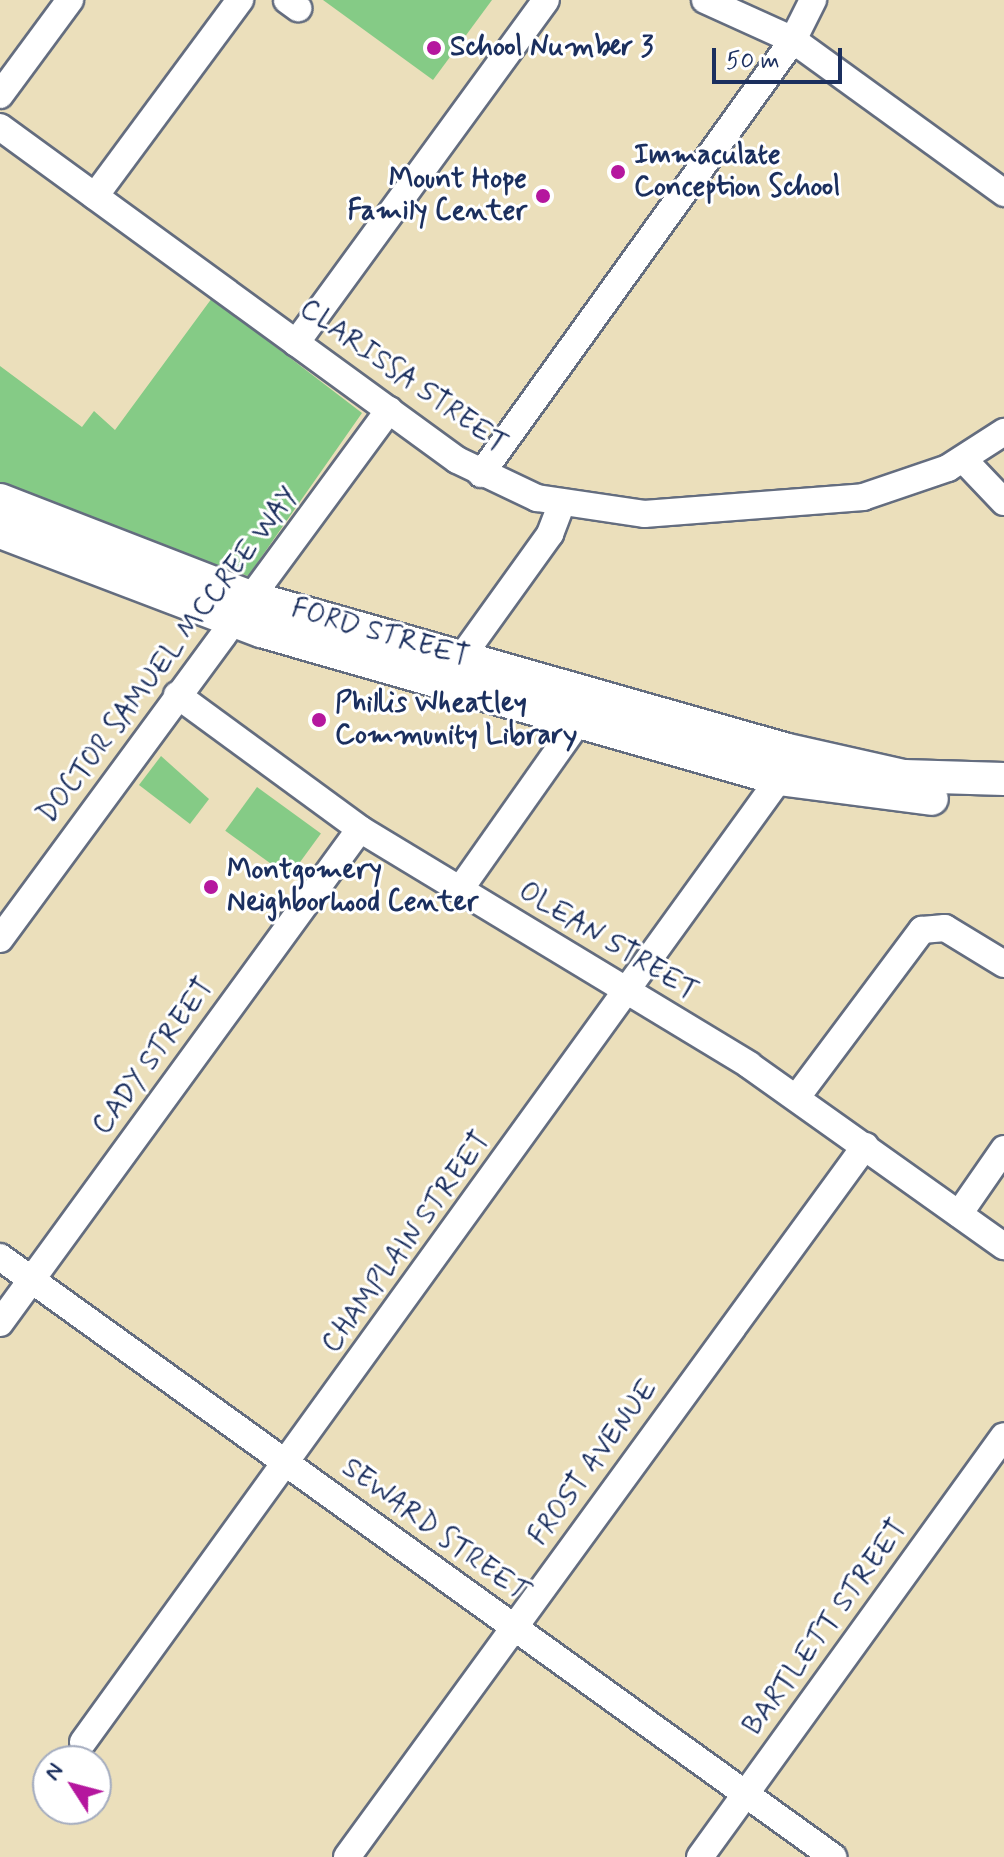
<!DOCTYPE html>
<html>
<head>
<meta charset="utf-8">
<style>
  body { margin:0 }
  #map { position:relative; width:1004px; height:1857px; overflow:hidden; background:#ebdfbb; font-family:Mynerve,sans-serif }
  div>[style] { position:absolute }
  .green>* { inset:0; background:#85cb86; transform-origin:0 0 }
  .roads { filter:drop-shadow(2px 0 #646d7f) drop-shadow(-2px 0 #646d7f) drop-shadow(0 2px #646d7f) drop-shadow(0 -2px #646d7f) }
  .minor>* { height:26px; margin:-13px; padding:0 13px; transform-origin:13px; border-radius:13px; background:#fff }
  .major>* { height:32px; margin:-16px; padding:0 16px; transform-origin:16px; border-radius:16px; background:#fff }
  .dots>* { width:22px; height:22px; translate:-50% -50%; box-sizing:border-box; border:4px solid #fff; border-radius:50% }
  span { translate:-50% -50%; white-space:nowrap; text-align:center; line-height:1.15; -webkit-text-stroke:6px #fff; paint-order:stroke }
  .poi-label { font-size:28px; color:#1b2f5e; font-weight:700 }
  .left { translate:0 -50%; text-align:left }
  .right { translate:-100% -50%; text-align:right }
  .street-label { font-size:28px; color:#1b2f5e }
  .north { position:absolute; left:32px; top:1745px; width:80px; height:80px; box-sizing:border-box; background:#fff; border:2px solid #a4acbf; border-radius:50%; rotate:306deg; font-size:22px; font-weight:700; line-height:32px; text-align:center; color:#1b2f5e }
  .north::after { content:''; display:block; margin:auto; width:28px; height:36px; background:#b5179e; clip-path:polygon(50% 0,100% 100%,50% 72%,0 100%) }
  .scale { position:absolute; left:712px; top:48px; width:130px; height:36px; box-sizing:border-box; border:4px solid #1b2f5e; border-top:0; padding-left:10px; font-size:24px; line-height:28px; white-space:nowrap; color:#1b2f5e; -webkit-text-stroke:6px #fff; paint-order:stroke }
</style>
</head>
<body>
<div id="map">
  <div class="green">
    <div style="clip-path:polygon(323px 0,492px 0,433px 80px)"></div>
    <div style="clip-path:polygon(212px 298px,362px 413px,248px 576px,0 489px,0 366px,82px 427px,94px 411px,115px 430px)"></div>
    <div style="clip-path:polygon(161px 756px,209px 799px,190px 824px,139px 785px)"></div>
    <div style="left:257px;top:787px;width:79px;height:54px;rotate:36deg"></div>
  </div>
  <div class="roads">
    <div class="minor">
      <div style="left:287px;top:0;width:14px;rotate:36deg"></div>
      <div style="left:705px;top:0;width:97px;rotate:24.4deg"></div>
      <div style="left:793px;top:40px;width:261px;rotate:35.9deg"></div>
      <div style="left:0;top:95px;width:118px;rotate:-53.6deg"></div>
      <div style="left:0;top:127px;width:565px;rotate:36.08deg"></div>
      <div style="left:457px;top:460px;width:89px;rotate:25.4deg"></div>
      <div style="left:537px;top:498px;width:108px;rotate:8.5deg"></div>
      <div style="left:644px;top:514px;width:220px;rotate:-4.4deg"></div>
      <div style="left:863px;top:497px;width:90px;rotate:-18.8deg"></div>
      <div style="left:948px;top:468px;width:67px;rotate:-32.7deg"></div>
      <div style="left:95px;top:196px;width:244px;rotate:-53.5deg"></div>
      <div style="left:296px;top:343px;width:424px;rotate:-53.9deg"></div>
      <div style="left:964px;top:460px;width:58px;rotate:46.4deg"></div>
      <div style="left:481px;top:474px;width:535px;rotate:-54.29deg"></div>
      <div style="left:793px;top:40px;width:45px;rotate:-63.4deg"></div>
      <div style="left:461px;top:658px;width:153px;rotate:-54.3deg"></div>
      <div style="left:550px;top:534px;width:31px;rotate:-69deg"></div>
      <div style="left:177px;top:695px;width:227px;rotate:36.2deg"></div>
      <div style="left:360px;top:829px;width:455px;rotate:31.2deg"></div>
      <div style="left:749px;top:1065px;width:313px;rotate:35.4deg"></div>
      <div style="left:461px;top:888px;width:203px;rotate:-54.8deg"></div>
      <div style="left:0;top:939px;width:657px;rotate:-53.67deg"></div>
      <div style="left:797px;top:1097px;width:209px;rotate:-53.2deg"></div>
      <div style="left:922px;top:930px;width:23px;rotate:-5deg"></div>
      <div style="left:945px;top:928px;width:69px;rotate:31.4deg"></div>
      <div style="left:959px;top:1214px;width:79px;rotate:-55.3deg"></div>
      <div style="left:0;top:1257px;width:1027px;rotate:35.76deg"></div>
      <div style="left:0;top:1323px;width:611px;rotate:-53.92deg"></div>
      <div style="left:83px;top:1742px;width:1188px;rotate:-54.14deg"></div>
      <div style="left:347px;top:1857px;width:880px;rotate:-53.92deg"></div>
      <div style="left:700px;top:1857px;width:519px;rotate:-54.17deg"></div>
    </div>
    <div class="major">
      <div style="left:0;top:500px;width:271px;rotate:21.2deg"></div>
      <div style="left:253px;top:598px;width:552px;rotate:15.87deg"></div>
      <div style="left:784px;top:749px;width:123px;rotate:12.7deg"></div>
      <div style="left:904px;top:776px;width:100px;rotate:1.7deg"></div>
      <div style="left:0;top:532px;width:279px;rotate:20.8deg"></div>
      <div style="left:261px;top:631px;width:539px;rotate:15.95deg"></div>
      <div style="left:779px;top:779px;width:154px;rotate:7.4deg"></div>
    </div>
  </div>
  <div class="dots">
    <div style="left:434px;top:48px;background:#b5179e"></div>
    <div style="left:618px;top:172px;background:#b5179e"></div>
    <div style="left:543px;top:196px;background:#b5179e"></div>
    <div style="left:319px;top:720px;background:#b5179e"></div>
    <div style="left:211px;top:887px;background:#b5179e"></div>
  </div>
  <div class="poi-label">
    <span class="left" style="left:450px;top:48px">School Number 3</span>
    <span class="left" style="left:634px;top:172px">Immaculate<br>Conception School</span>
    <span class="right" style="left:527px;top:196px">Mount Hope<br>Family Center</span>
    <span class="left" style="left:335px;top:720px">Phillis Wheatley<br>Community Library</span>
    <span class="left" style="left:227px;top:887px">Montgomery<br>Neighborhood Center</span>
  </div>
  <div class="street-label">
    <span style="left:403px;top:377px;rotate:35deg">CLARISSA STREET</span>
    <span style="left:380px;top:634px;rotate:16deg">FORD STREET</span>
    <span style="left:169px;top:656px;rotate:-53deg">DOCTOR SAMUEL MCCREE WAY</span>
    <span style="left:608px;top:942px;rotate:31deg">OLEAN STREET</span>
    <span style="left:154px;top:1057px;rotate:-54deg">CADY STREET</span>
    <span style="left:407px;top:1243px;rotate:-54deg">CHAMPLAIN STREET</span>
    <span style="left:594px;top:1463px;rotate:-54deg">FROST AVENUE</span>
    <span style="left:435px;top:1531px;rotate:36deg">SEWARD STREET</span>
    <span style="left:826px;top:1628px;rotate:-54deg">BARTLETT STREET</span>
  </div>
  <div class="north">N</div>
  <div class="scale">50 m</div>
</div>
</body>
</html>
